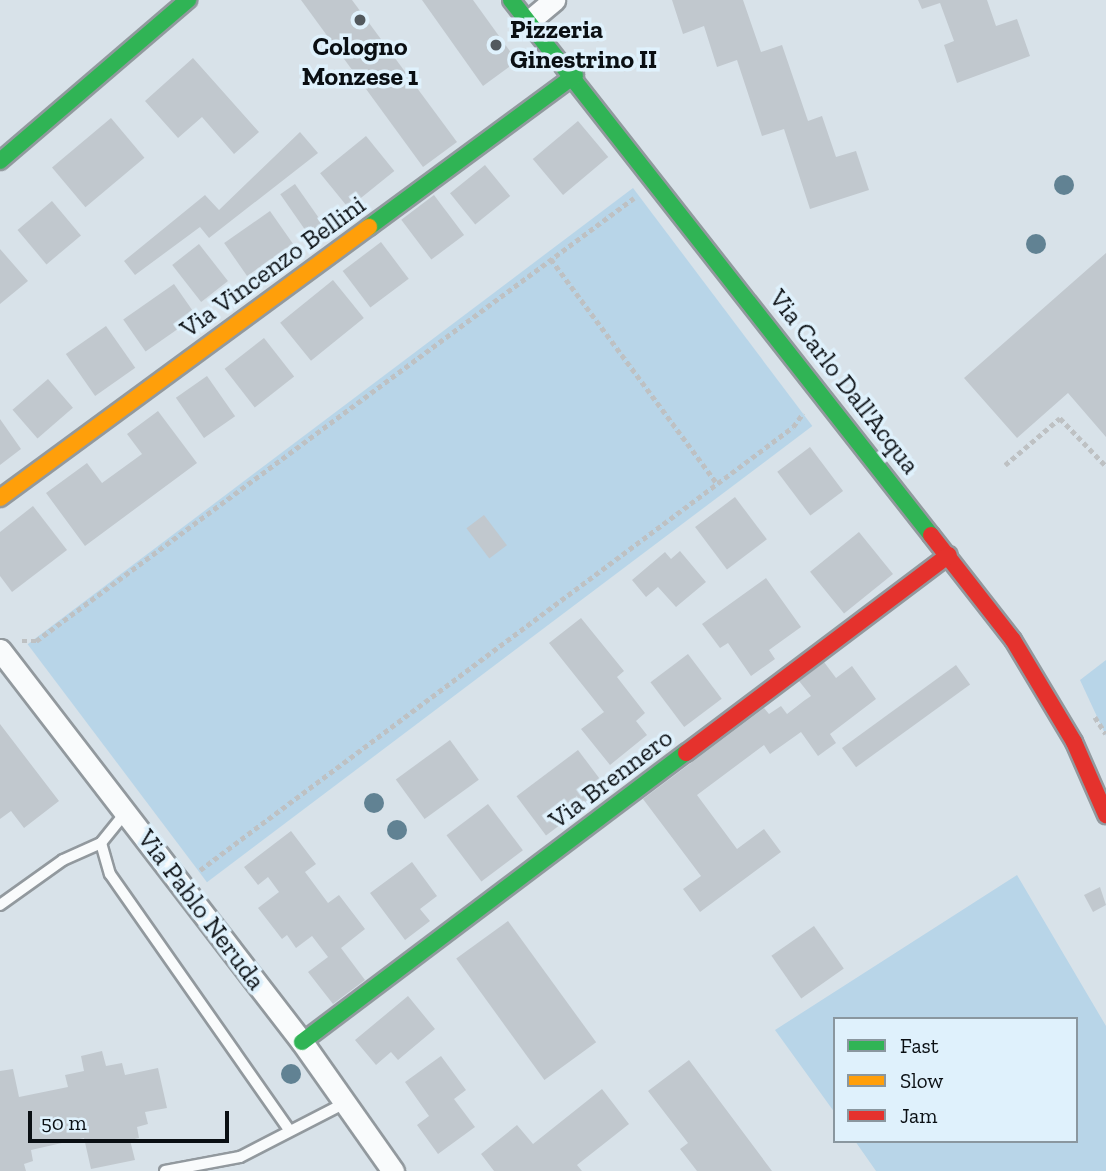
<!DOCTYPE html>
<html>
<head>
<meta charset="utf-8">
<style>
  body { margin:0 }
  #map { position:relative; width:1106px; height:1171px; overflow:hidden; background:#d8e2e9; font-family:"Zilla Slab",serif }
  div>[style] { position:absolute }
  .green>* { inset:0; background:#b8d5e8; transform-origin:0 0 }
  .building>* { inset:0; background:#c1c8ce; transform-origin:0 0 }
  .path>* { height:4.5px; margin-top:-2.25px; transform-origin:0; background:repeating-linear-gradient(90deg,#bec1c3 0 5px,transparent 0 8.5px) }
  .roads { filter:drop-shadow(2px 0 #92999e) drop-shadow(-2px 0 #92999e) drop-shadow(0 2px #92999e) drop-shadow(0 -2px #92999e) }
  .lane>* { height:10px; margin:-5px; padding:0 5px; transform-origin:5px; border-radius:5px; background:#f9fbfc }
  .street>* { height:21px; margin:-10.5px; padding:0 10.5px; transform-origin:10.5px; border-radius:10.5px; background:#f9fbfc }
  .fast>* { height:16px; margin:-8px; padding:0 8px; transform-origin:8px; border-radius:8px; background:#30b455 }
  .slow>* { height:16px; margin:-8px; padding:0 8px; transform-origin:8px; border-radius:8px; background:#ff9f0a }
  .jam>* { height:16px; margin:-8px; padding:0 8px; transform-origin:8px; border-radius:8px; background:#e5322d }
  .trees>* { width:20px; height:20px; margin:-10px; border-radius:50%; background:#618293 }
  .dots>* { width:19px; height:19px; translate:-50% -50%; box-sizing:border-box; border:4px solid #dff1fc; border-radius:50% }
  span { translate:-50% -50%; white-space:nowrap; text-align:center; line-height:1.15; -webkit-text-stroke:7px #dff1fc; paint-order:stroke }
  .poi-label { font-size:26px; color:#0a0f13; font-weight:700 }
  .left { translate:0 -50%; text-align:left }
  .street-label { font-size:26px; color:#0a0f13 }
  .legend { position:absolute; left:833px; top:1017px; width:245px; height:126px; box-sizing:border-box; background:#dff1fc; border:2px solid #8a979f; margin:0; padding:9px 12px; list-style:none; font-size:21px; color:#0a0f13 }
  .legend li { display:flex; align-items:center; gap:14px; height:35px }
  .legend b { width:35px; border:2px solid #8a979f }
  .scale { position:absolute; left:28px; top:1111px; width:201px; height:32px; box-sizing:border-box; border:4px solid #0a0f13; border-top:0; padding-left:9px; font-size:21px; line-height:24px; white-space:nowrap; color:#0a0f13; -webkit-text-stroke:5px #dff1fc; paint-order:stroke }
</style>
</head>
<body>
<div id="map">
  <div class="green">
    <div style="left:633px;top:188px;width:298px;height:758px;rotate:53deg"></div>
    <div style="clip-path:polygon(1106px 660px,1106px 736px,1080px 680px)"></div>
    <div style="clip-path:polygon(1017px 875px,1106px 1026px,1106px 1171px,876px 1171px,855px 1141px,1076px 1141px,1076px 1019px,835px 1019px,835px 1113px,775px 1030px)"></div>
  </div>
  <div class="building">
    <div style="clip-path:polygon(301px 0,352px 0,457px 142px,423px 167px)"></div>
    <div style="clip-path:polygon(422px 0,473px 0,517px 61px,483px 86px)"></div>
    <div style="clip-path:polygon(672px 0,743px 0,761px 52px,782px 45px,808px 121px,822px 116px,836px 157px,856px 151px,869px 190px,810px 209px,784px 129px,762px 136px,737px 60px,717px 67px,704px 26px,683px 34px)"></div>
    <div style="clip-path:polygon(918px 0,987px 0,996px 26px,1017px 19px,1030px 56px,957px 83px,944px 45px,954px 41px,940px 3px,922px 9px)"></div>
    <div style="clip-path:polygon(193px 58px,259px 132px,234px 154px,202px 117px,178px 138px,145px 101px)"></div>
    <div style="left:111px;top:118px;width:52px;height:77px;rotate:50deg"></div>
    <div style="left:578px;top:121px;width:47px;height:59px;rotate:50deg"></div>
    <div style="clip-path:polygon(300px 132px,318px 153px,209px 238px,200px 227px,135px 275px,124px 261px,205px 195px,219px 210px)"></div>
    <div style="left:366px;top:136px;width:45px;height:59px;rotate:51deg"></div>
    <div style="left:485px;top:165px;width:40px;height:45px;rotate:51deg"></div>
    <div style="left:295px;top:184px;width:52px;height:18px;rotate:55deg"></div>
    <div style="left:434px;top:195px;width:50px;height:41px;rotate:53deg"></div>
    <div style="left:52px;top:201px;width:45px;height:45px;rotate:50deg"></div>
    <div style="left:270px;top:211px;width:40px;height:56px;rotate:55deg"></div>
    <div style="left:381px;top:242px;width:46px;height:48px;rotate:53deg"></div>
    <div style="left:199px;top:244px;width:47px;height:34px;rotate:52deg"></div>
    <div style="clip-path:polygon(0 249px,28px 281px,0 304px)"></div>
    <div style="clip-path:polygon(1106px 253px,1106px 437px,1068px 393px,1017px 438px,964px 378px)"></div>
    <div style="left:333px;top:280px;width:49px;height:68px;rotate:51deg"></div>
    <div style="left:174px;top:284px;width:39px;height:62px;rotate:55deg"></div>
    <div style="left:106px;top:326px;width:51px;height:49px;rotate:55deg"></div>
    <div style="left:264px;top:338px;width:49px;height:50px;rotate:52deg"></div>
    <div style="left:207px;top:376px;width:49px;height:38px;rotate:55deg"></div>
    <div style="left:48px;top:379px;width:38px;height:47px;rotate:49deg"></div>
    <div style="clip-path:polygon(158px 411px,197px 463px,85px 546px,46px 493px,87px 463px,102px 483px,142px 454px,127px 434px)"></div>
    <div style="clip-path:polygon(0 419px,21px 449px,0 465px)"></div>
    <div style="left:810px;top:447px;width:55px;height:41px;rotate:53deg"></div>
    <div style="left:735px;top:497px;width:53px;height:50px;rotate:53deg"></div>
    <div style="clip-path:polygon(33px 506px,67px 550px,12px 592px,0 576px,0 532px)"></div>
    <div style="left:484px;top:515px;width:38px;height:22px;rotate:53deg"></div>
    <div style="left:859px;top:532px;width:54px;height:63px;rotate:51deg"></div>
    <div style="clip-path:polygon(680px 551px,706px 582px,676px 607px,658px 587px,646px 597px,632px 580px,665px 552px,671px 559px)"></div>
    <div style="clip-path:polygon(766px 578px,801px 627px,769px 650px,775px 659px,751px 676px,728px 643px,720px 648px,702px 624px)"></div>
    <div style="clip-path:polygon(581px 618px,624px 671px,617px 677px,645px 713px,636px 721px,647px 735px,610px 765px,581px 729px,604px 712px,549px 643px)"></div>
    <div style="left:688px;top:654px;width:56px;height:47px;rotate:53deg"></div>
    <div style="clip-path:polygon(824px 662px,836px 678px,852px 666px,876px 699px,830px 734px,836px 743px,818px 756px,801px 732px,770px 754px,764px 745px,697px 795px,737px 849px,764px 829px,781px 852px,700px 912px,683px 889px,701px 876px,643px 799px,764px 708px,769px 714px,781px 706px,787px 714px,805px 700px,811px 696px,799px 681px)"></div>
    <div style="left:956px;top:665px;width:24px;height:141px;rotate:54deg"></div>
    <div style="clip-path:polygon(0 724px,59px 801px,24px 828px,11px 811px,0 819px)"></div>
    <div style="left:450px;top:740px;width:49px;height:67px;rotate:54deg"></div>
    <div style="left:578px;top:750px;width:49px;height:77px;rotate:53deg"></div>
    <div style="left:488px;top:804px;width:58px;height:52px;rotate:53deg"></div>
    <div style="clip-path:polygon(291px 831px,316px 864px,305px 872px,328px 903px,339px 895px,365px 929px,341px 948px,365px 980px,333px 1004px,308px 972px,328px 957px,312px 936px,296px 948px,287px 935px,282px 939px,258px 908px,279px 892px,268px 877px,258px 885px,244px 867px)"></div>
    <div style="clip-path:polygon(412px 862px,437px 896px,420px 909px,430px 921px,405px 940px,370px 893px)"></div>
    <div style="clip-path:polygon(1100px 887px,1106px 905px,1093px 912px,1084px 895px)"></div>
    <div style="left:508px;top:921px;width:150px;height:64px;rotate:54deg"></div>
    <div style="left:814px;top:926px;width:52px;height:52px;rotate:55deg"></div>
    <div style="clip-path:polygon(408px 996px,435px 1029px,398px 1060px,391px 1052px,376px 1065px,355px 1040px)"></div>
    <div style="clip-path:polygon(102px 1051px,106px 1066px,122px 1063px,125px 1075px,158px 1068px,167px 1108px,145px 1112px,148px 1124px,137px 1127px,139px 1138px,130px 1140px,135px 1160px,91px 1169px,84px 1138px,31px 1150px,33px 1161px,24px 1164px,26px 1171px,0 1171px,0 1071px,13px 1069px,19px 1097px,68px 1087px,65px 1075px,84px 1071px,81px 1056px)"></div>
    <div style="clip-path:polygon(441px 1056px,466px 1090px,454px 1099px,475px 1127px,438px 1154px,417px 1125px,429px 1116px,405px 1082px)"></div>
    <div style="clip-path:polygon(689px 1060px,772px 1171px,697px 1171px,680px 1149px,688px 1143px,648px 1091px)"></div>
    <div style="clip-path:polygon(602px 1089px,629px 1124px,577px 1165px,582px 1171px,494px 1171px,481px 1154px,517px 1125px,533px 1144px)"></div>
  </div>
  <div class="path">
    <div style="left:551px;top:259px;width:279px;rotate:53.5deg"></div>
    <div style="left:1005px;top:465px;width:72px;rotate:-40.5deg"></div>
    <div style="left:1060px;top:418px;width:66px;rotate:46.2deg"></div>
    <div style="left:22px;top:641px;width:14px"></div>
    <div style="left:36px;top:641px;width:744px;rotate:-36.53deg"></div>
    <div style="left:1095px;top:717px;width:20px;rotate:57deg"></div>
    <div style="left:200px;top:870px;width:740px;rotate:-36.76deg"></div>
    <div style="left:793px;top:427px;width:17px;rotate:-54deg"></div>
  </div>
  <div class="roads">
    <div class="lane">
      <div style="left:126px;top:812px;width:40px;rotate:129deg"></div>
      <div style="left:101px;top:843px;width:32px;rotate:74deg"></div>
      <div style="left:110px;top:874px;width:312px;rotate:55deg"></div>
      <div style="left:0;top:905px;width:77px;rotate:-35.5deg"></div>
      <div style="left:63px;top:860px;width:42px;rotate:-24.1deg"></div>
      <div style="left:165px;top:1171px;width:76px;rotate:-10.6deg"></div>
      <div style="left:240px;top:1157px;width:118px;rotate:-27.2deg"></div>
    </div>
    <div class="street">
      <div style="left:529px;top:21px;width:33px;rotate:-40deg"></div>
      <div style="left:0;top:650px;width:495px;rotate:52.4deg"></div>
      <div style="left:302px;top:1042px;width:158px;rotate:54.8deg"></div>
    </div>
    <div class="fast">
      <div style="left:511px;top:0;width:680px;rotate:51.87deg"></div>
      <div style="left:0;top:161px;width:248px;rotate:-40.6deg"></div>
      <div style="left:369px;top:227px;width:256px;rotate:-36.4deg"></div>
      <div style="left:302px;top:1042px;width:481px;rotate:-37deg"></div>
    </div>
    <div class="slow">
      <div style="left:0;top:498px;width:458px;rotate:-36.3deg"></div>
    </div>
    <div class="jam">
      <div style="left:931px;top:535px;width:133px;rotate:52deg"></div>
      <div style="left:1013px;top:640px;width:119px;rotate:59.1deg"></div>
      <div style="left:1074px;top:742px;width:80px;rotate:66.3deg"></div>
      <div style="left:686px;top:753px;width:329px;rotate:-37deg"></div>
    </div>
  </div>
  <div class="trees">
    <div style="left:1064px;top:185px"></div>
    <div style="left:1036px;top:244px"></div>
    <div style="left:374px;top:803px"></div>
    <div style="left:397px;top:830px"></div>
    <div style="left:291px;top:1074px"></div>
  </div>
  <div class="dots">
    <div style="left:360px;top:20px;background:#52595e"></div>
    <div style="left:496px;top:45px;background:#52595e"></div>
  </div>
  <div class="poi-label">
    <span class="left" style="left:510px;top:45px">Pizzeria<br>Ginestrino II</span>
    <span style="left:360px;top:62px">Cologno<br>Monzese 1</span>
  </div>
  <div class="street-label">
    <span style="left:273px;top:267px;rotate:-36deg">Via Vincenzo Bellini</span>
    <span style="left:844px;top:382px;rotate:52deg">Via Carlo Dall'Acqua</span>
    <span style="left:611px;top:779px;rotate:-37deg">Via Brennero</span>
    <span style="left:201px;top:910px;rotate:53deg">Via Pablo Neruda</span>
  </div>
  <ul class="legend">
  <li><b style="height:9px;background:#30b455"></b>Fast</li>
  <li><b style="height:9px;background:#ff9f0a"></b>Slow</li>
  <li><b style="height:9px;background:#e5322d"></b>Jam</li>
  </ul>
  <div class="scale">50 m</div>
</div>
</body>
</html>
